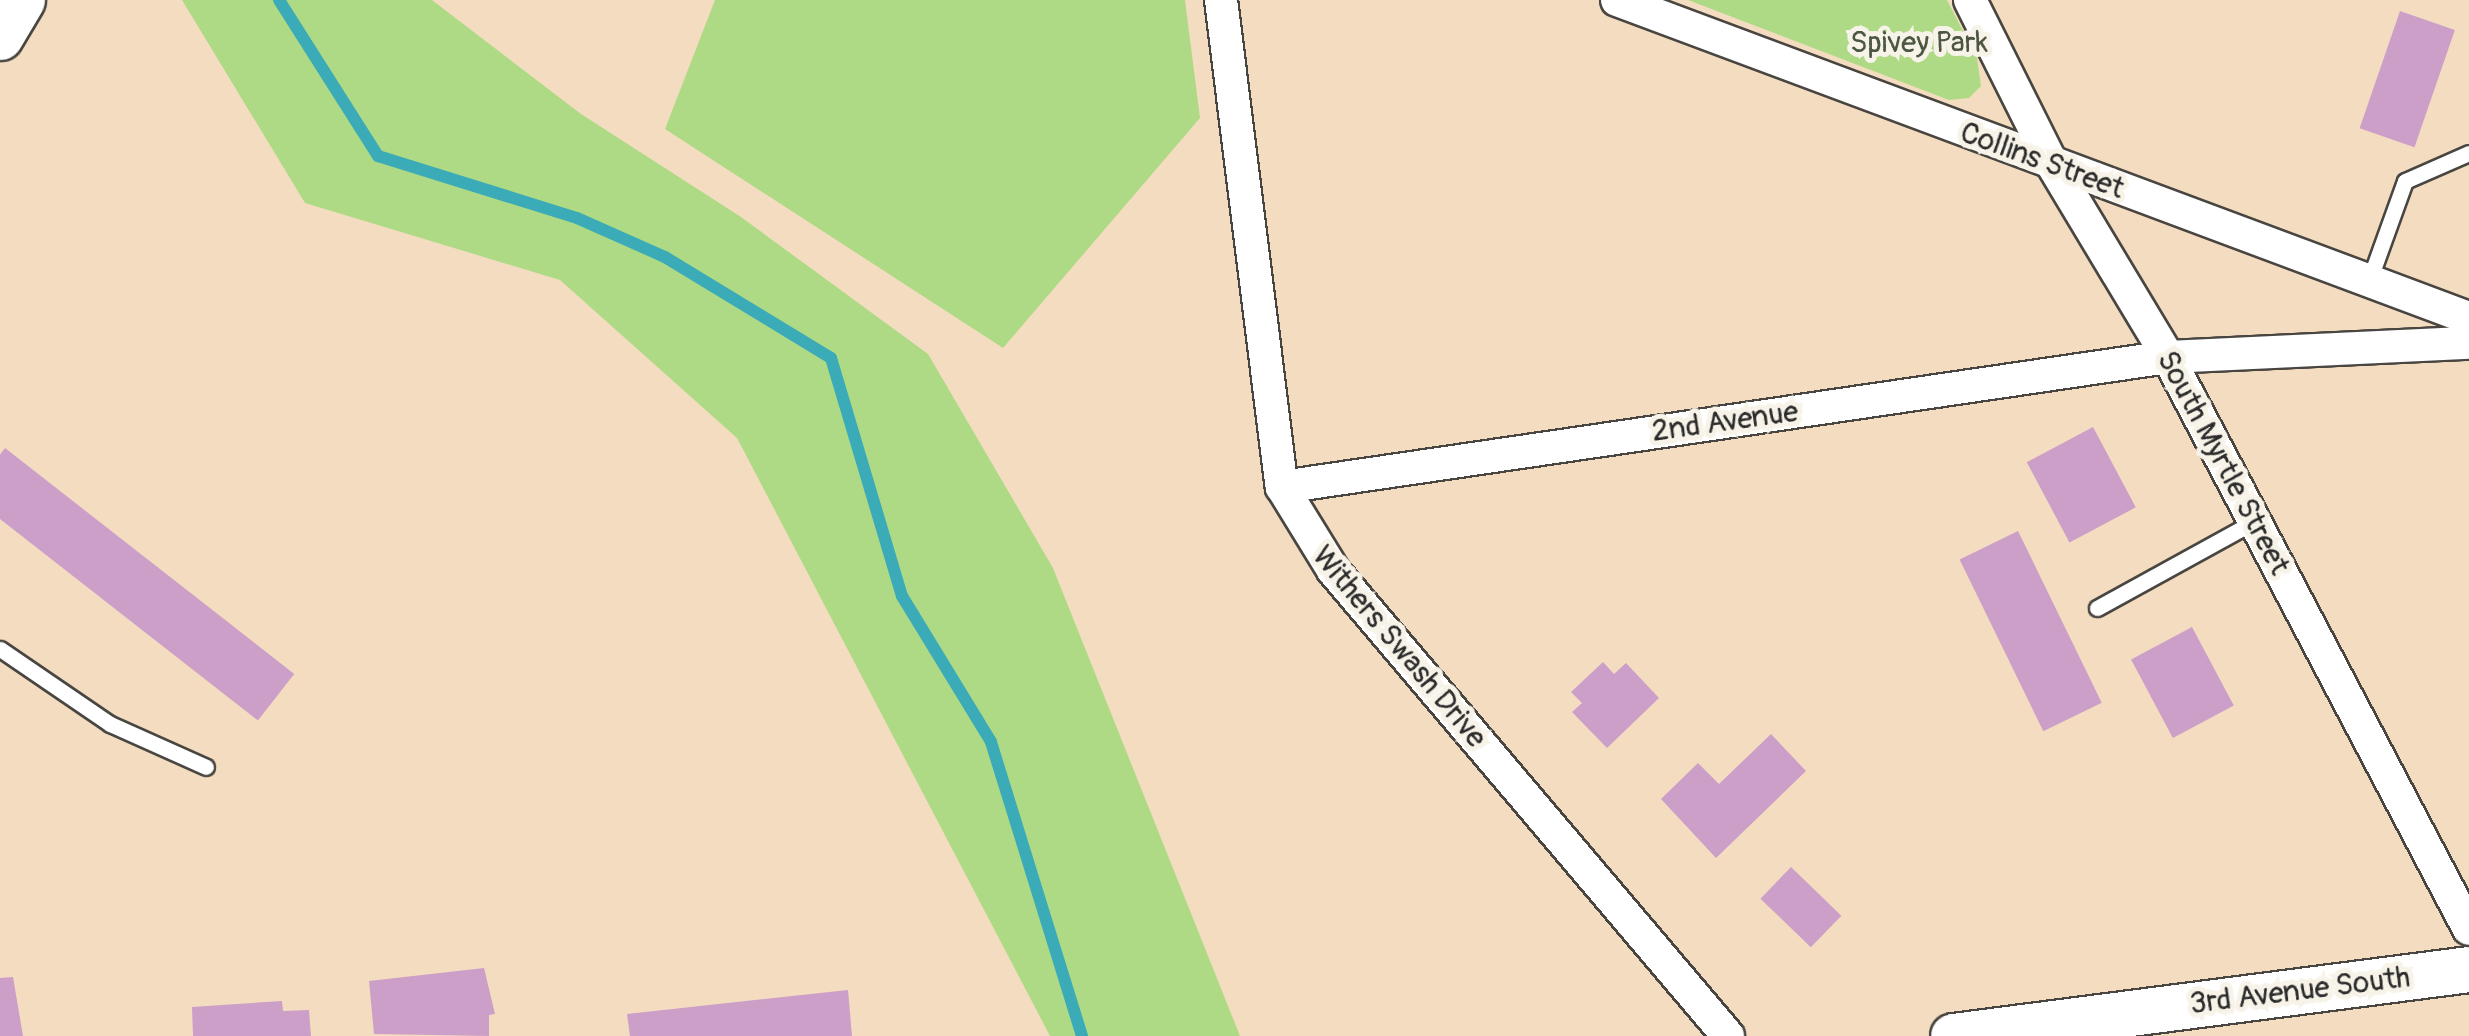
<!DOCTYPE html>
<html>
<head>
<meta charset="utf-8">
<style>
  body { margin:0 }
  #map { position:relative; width:2469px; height:1036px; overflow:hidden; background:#f4dcc0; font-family:Pangolin,sans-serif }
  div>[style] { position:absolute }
  .green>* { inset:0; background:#afda85 }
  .stream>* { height:12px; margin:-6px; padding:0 6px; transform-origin:6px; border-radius:6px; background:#3babb8 }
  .building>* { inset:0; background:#cb9fc8; transform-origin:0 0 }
  .roads { filter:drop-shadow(2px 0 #494641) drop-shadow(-2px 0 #494641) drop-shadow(0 2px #494641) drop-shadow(0 -2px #494641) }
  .service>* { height:15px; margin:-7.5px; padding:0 7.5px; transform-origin:7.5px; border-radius:7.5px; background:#fff }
  .minor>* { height:32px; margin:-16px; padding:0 16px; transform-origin:16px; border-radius:16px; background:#fff }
  .secondary>* { height:45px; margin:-22.5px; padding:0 22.5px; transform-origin:22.5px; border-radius:22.5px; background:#fff }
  span { translate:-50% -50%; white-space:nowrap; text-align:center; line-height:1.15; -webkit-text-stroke:10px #f7f3e8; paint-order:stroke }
  .park-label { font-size:30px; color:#4c5742 }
  .street-label { font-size:30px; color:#2b2b2b }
</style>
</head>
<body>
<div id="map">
  <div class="green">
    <div style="clip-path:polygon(182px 0,432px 0,581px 114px,741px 217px,928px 354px,1053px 568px,1240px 1036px,1050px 1036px,737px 438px,560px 280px,305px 203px)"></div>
    <div style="clip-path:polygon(715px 0,1185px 0,1200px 118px,1003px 348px,665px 129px)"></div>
    <div style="clip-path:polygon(1688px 0,1947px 0,1977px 58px,1981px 86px,1969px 98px,1949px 100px)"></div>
  </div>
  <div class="stream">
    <div style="left:279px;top:0;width:185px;rotate:57.6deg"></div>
    <div style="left:378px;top:156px;width:208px;rotate:17.3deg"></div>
    <div style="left:577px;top:218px;width:96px;rotate:23.9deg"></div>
    <div style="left:665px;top:257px;width:194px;rotate:31.3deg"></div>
    <div style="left:831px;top:358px;width:248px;rotate:73.4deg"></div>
    <div style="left:902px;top:596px;width:171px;rotate:58.6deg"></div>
    <div style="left:991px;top:742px;width:308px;rotate:72.8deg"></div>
  </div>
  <div class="building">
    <div style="left:2400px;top:11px;width:58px;height:124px;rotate:19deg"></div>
    <div style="left:2093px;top:427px;width:91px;height:75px;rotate:62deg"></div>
    <div style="left:5px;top:448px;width:367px;height:59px;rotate:38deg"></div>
    <div style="left:2018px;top:531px;width:191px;height:65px;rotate:64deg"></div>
    <div style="left:2192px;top:627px;width:89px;height:69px;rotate:62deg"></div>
    <div style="clip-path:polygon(1603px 662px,1614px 674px,1626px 663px,1659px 698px,1607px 748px,1572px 712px,1582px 703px,1571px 692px)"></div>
    <div style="clip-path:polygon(1771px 734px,1806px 771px,1716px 858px,1661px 799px,1698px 763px,1719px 784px)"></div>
    <div style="left:1791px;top:867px;width:70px;height:44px;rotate:44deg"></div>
    <div style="clip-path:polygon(484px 968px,495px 1014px,489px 1015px,489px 1036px,374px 1034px,369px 981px)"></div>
    <div style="clip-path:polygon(13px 977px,23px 1036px,0 1036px,0 978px)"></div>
    <div style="clip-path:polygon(848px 990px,852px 1036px,630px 1036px,627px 1014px)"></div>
    <div style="clip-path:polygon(282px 1001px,283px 1011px,309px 1010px,311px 1036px,193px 1036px,192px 1007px)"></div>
  </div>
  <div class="roads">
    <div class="service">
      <div style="left:2369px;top:281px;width:106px;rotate:-70.2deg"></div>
      <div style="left:2405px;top:181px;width:70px;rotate:-23.6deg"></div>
      <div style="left:2097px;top:608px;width:180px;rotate:-28.8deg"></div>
      <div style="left:0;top:649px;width:133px;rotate:34.3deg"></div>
      <div style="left:110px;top:724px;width:105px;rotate:24.1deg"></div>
    </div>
    <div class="minor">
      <div style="left:1221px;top:0;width:491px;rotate:82.9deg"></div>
      <div style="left:1282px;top:487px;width:97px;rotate:58.4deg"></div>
      <div style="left:1333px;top:570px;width:611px;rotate:49.71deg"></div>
      <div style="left:1617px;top:0;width:909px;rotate:20.47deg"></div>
      <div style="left:1970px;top:0;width:183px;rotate:63.4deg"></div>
      <div style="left:2052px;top:164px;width:225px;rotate:59deg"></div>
      <div style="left:2168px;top:357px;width:646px;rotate:62.25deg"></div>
      <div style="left:1282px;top:487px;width:895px;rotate:-8.35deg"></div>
      <div style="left:2168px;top:357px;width:301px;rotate:-2.7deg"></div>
    </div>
    <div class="secondary">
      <div style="left:0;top:37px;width:43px;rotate:-59.3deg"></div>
      <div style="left:1953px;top:1036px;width:520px;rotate:-7.4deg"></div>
    </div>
  </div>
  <div class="park-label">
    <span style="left:1919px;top:43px">Spivey Park</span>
  </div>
  <div class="street-label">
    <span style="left:2042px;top:161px;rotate:20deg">Collins Street</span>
    <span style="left:1725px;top:422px;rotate:-8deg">2nd Avenue</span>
    <span style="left:2223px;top:463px;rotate:62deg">South Myrtle Street</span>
    <span style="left:1399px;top:647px;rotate:50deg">Withers Swash Drive</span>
    <span style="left:2300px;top:991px;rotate:-7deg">3rd Avenue South</span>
  </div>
</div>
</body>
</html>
